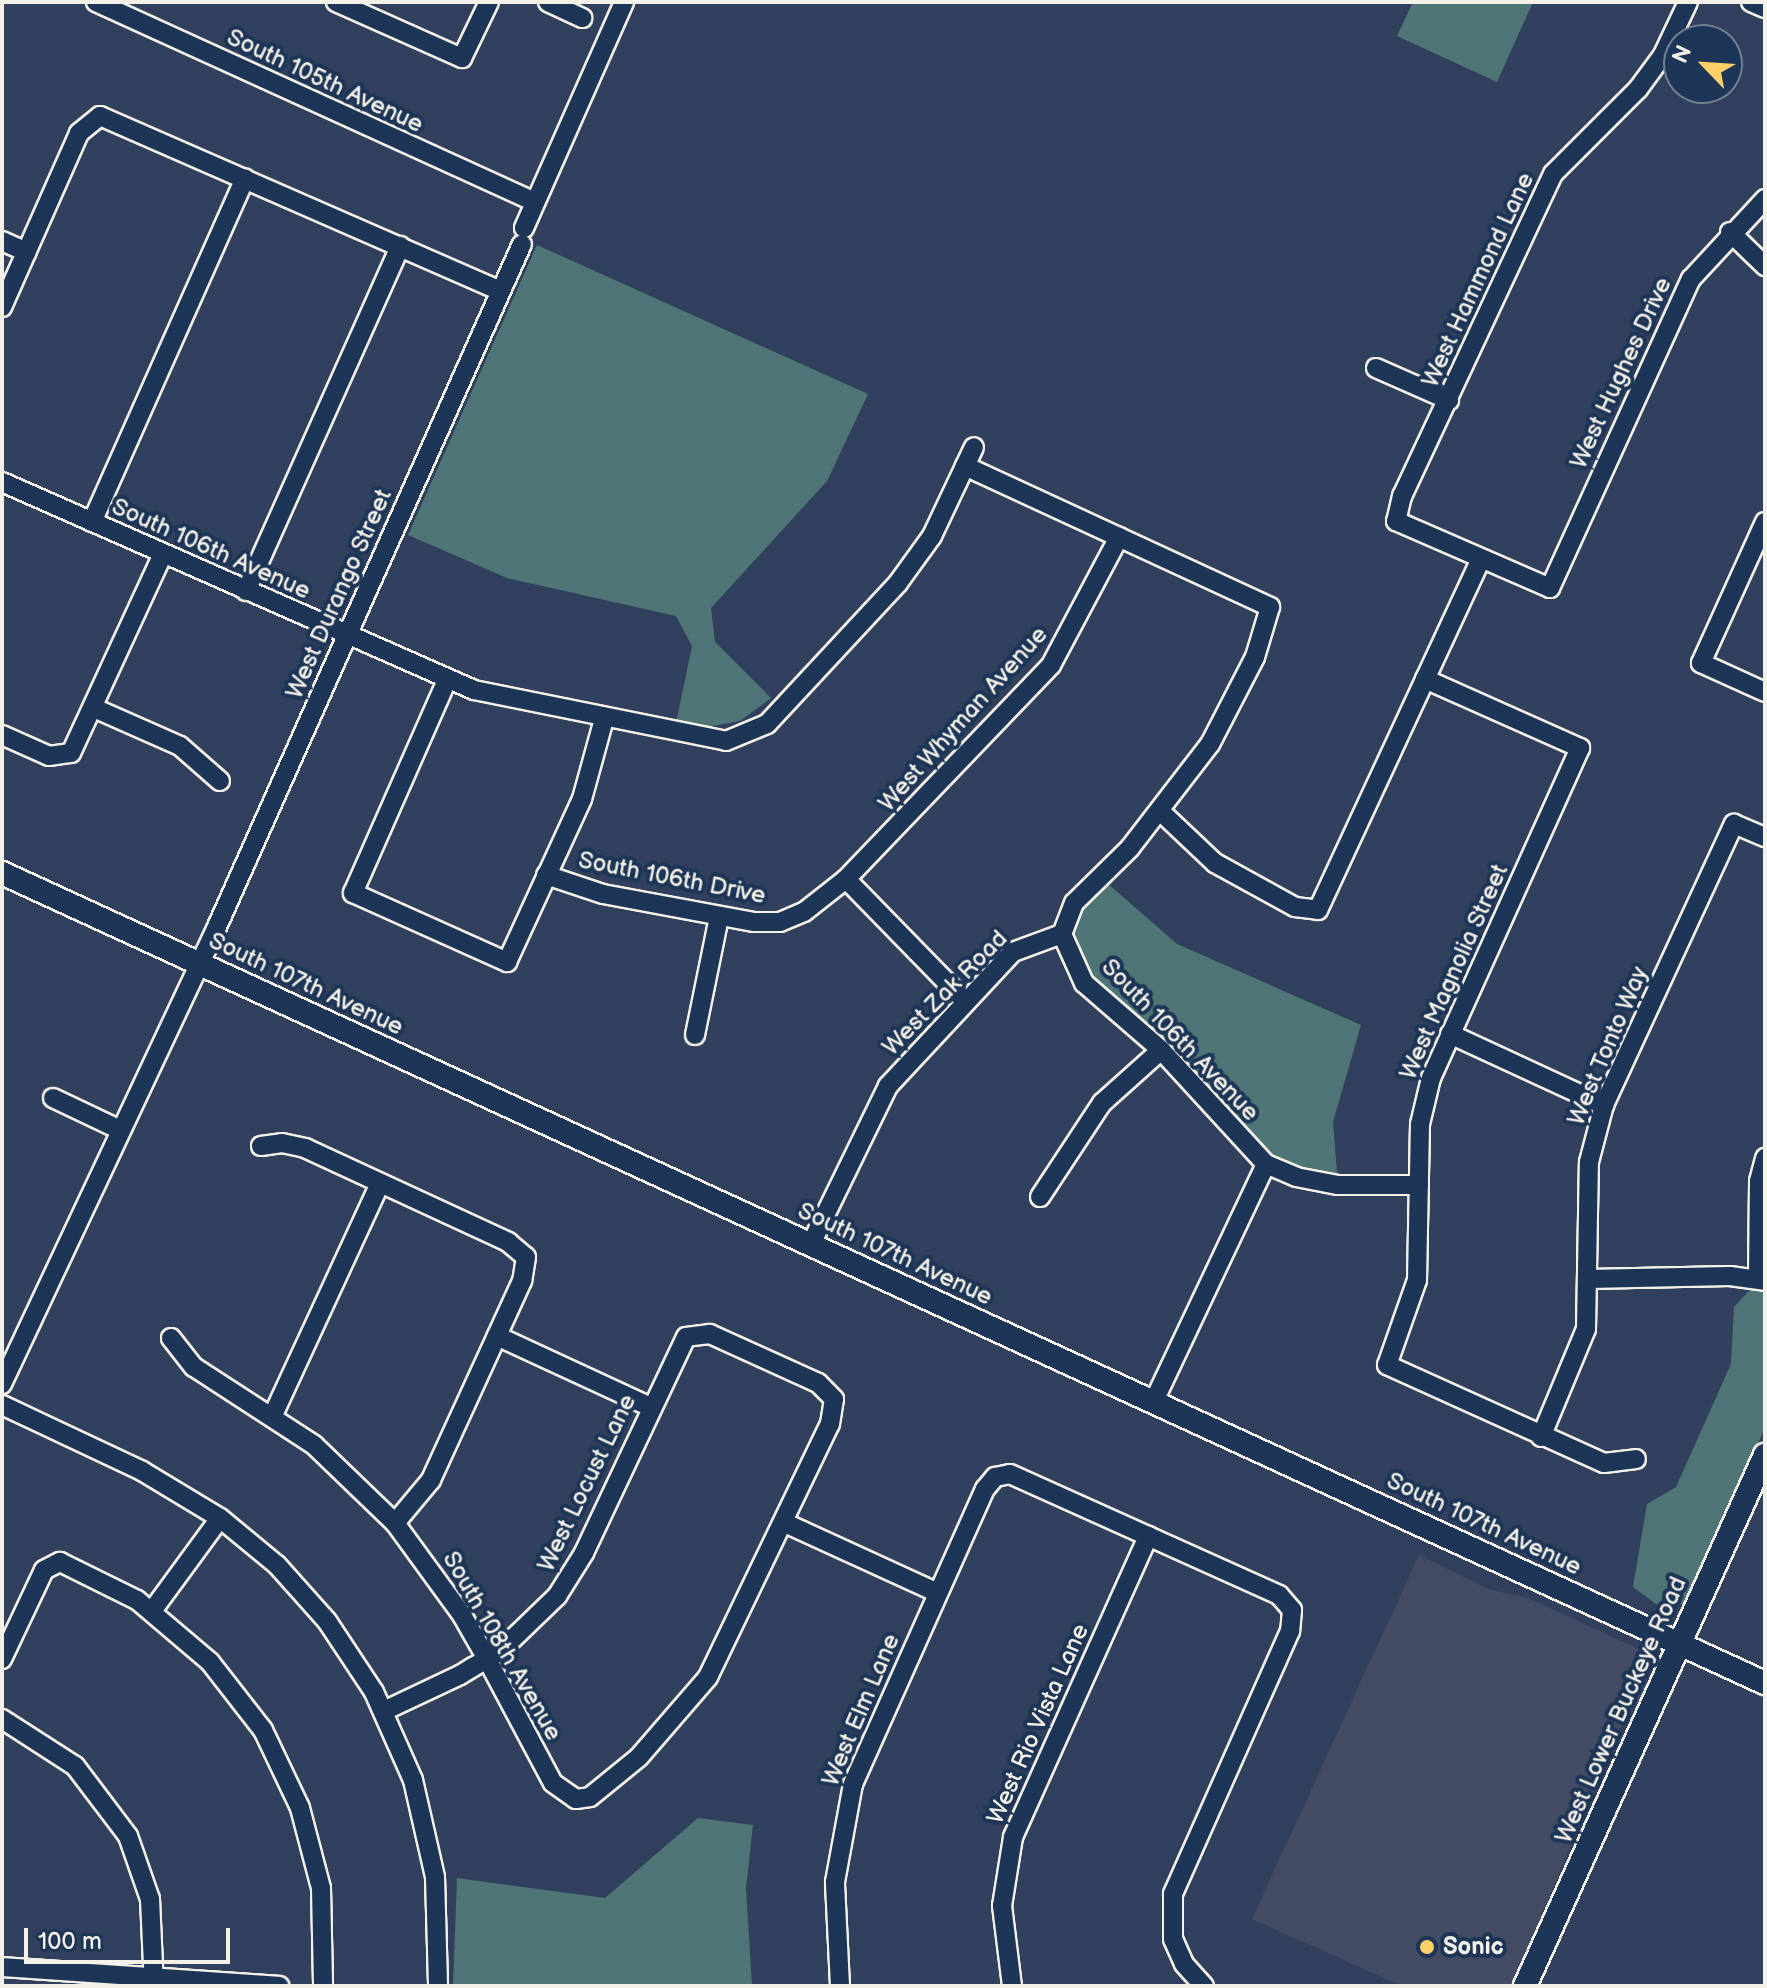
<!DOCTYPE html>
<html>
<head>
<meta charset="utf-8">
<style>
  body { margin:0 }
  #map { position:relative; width:1767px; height:1988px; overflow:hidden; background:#31415d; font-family:"Balsamiq Sans",sans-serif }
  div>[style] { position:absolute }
  .built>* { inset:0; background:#434c64 }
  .green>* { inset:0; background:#4f7577 }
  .roads { filter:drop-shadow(2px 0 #f4f1e8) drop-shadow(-2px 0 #f4f1e8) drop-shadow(0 2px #f4f1e8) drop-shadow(0 -2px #f4f1e8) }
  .minor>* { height:18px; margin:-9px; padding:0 9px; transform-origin:9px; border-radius:9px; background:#1d3557 }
  .major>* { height:22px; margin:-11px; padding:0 11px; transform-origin:11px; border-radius:11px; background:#1d3557 }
  .dots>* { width:22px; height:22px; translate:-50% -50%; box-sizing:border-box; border:4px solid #1d3557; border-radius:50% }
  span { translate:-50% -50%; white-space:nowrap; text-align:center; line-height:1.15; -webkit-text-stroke:8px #1d3557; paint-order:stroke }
  .street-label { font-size:24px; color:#f4f1e8 }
  .poi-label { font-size:24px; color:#f4f1e8; font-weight:700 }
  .left { translate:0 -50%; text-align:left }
  .frame { position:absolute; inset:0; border:4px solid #f4f1e8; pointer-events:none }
  .north { position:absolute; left:1663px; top:24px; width:80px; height:80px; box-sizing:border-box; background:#1d3557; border:2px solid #738091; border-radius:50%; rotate:295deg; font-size:22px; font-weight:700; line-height:32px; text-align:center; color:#f4f1e8 }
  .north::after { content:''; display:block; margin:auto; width:28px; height:36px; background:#ffd166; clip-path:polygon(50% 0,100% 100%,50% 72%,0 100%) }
  .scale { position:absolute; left:24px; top:1928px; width:206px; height:36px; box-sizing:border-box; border:4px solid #f4f1e8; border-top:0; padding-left:10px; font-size:24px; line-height:28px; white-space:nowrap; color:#f4f1e8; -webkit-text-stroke:6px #1d3557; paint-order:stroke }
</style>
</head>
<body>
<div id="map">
  <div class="built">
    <div style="clip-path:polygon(1419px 1555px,1488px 1589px,1530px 1599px,1645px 1652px,1652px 1661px,1641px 1700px,1618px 1732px,1512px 1986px,1402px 1986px,1252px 1919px)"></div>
  </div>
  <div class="green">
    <div style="clip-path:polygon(1413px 2px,1533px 2px,1497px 82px,1397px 36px)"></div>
    <div style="clip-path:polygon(537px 245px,868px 394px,827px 481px,711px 608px,715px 642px,771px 698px,740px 721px,697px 729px,676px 723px,692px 646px,676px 616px,507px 578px,408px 535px)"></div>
    <div style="clip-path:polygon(1099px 876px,1177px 944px,1361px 1025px,1333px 1122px,1338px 1185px,1266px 1164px,1084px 983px,1062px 934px)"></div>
    <div style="clip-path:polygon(1765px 1274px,1765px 1428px,1685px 1603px,1664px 1610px,1633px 1587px,1647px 1504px,1676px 1487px,1731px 1364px,1734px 1307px)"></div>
    <div style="clip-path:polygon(698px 1818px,753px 1825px,746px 1888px,752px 1986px,453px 1986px,457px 1878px,605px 1898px)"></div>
  </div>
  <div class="roads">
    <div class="minor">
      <div style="left:96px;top:2px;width:482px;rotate:24.5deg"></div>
      <div style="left:336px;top:2px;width:138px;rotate:24deg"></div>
      <div style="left:462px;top:58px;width:62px;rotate:-64.3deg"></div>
      <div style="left:548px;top:2px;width:38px;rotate:25deg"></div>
      <div style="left:1688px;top:2px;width:59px;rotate:115.3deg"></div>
      <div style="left:1663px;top:55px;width:42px;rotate:126.3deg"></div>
      <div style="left:1638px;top:89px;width:120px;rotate:135deg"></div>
      <div style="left:1553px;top:174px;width:356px;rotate:115.1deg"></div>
      <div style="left:1402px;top:496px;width:26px;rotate:103deg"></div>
      <div style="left:1396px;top:521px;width:168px;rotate:23.5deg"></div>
      <div style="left:1550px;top:588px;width:340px;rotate:-65.5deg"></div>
      <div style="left:1691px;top:279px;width:109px;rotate:-47.2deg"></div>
      <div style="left:1751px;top:2px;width:15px;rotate:23deg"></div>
      <div style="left:524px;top:228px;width:247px;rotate:-66.1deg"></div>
      <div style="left:1730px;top:232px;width:49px;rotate:44.2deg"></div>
      <div style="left:2px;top:241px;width:27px;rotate:24deg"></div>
      <div style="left:2px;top:307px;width:190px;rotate:-66.1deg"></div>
      <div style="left:79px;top:133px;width:27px;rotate:-39deg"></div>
      <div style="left:100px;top:116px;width:437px;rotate:23.6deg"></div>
      <div style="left:1376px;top:368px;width:80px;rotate:23.7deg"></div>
      <div style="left:965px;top:466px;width:336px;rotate:24.8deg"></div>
      <div style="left:1270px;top:607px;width:52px;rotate:106.7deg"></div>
      <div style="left:1255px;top:657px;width:98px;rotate:117.3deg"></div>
      <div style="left:1210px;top:744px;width:131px;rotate:127.6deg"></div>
      <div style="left:1130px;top:848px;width:78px;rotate:135.5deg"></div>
      <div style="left:1074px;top:903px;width:33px;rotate:111deg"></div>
      <div style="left:2px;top:482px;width:516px;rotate:23.78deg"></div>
      <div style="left:474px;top:690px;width:257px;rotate:11.4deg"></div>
      <div style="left:726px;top:741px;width:44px;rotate:-22.5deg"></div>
      <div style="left:767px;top:724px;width:192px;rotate:-47.1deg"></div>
      <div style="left:898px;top:583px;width:58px;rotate:-54.1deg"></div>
      <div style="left:932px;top:536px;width:98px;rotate:-64.7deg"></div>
      <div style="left:92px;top:522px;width:376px;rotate:-66deg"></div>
      <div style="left:1765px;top:522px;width:155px;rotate:114.4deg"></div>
      <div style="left:1701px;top:663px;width:70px;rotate:24.4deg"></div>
      <div style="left:246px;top:591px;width:378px;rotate:-65.9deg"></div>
      <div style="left:1425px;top:679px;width:170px;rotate:24deg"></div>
      <div style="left:1580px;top:748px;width:362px;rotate:114.3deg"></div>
      <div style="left:1431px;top:1078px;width:47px;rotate:103.4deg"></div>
      <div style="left:1420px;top:1124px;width:156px;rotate:91.1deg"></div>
      <div style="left:1417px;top:1280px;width:90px;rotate:109.4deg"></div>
      <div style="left:1387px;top:1365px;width:238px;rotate:24.3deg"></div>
      <div style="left:1604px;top:1463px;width:32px;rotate:-7deg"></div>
      <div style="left:447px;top:680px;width:233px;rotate:113.8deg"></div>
      <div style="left:353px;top:893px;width:169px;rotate:24.1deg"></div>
      <div style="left:507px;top:962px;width:179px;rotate:-65.3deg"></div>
      <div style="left:582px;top:799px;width:83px;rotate:-74.6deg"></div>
      <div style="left:94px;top:708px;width:94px;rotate:23.8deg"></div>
      <div style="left:180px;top:746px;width:53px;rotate:41.2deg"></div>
      <div style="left:2px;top:735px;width:51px;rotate:24.1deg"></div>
      <div style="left:49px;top:756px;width:22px;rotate:-8deg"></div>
      <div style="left:71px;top:753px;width:219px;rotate:-65.2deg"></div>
      <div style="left:1160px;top:811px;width:76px;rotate:43.4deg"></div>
      <div style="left:1215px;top:863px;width:91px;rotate:28.8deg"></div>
      <div style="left:1295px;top:907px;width:23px;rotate:7deg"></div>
      <div style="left:1318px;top:910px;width:385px;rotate:-65.1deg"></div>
      <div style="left:546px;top:875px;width:60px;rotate:18.4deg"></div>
      <div style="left:603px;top:894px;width:154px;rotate:10.5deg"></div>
      <div style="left:754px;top:922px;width:26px"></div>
      <div style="left:780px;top:922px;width:26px;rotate:-23deg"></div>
      <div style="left:804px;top:912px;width:53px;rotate:-38.2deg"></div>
      <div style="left:846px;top:879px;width:296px;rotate:-46.2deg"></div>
      <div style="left:1051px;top:665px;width:145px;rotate:-62deg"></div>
      <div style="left:846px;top:879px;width:170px;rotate:45.7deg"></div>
      <div style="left:1062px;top:934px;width:54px;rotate:65.8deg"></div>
      <div style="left:1084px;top:983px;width:102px;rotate:41deg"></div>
      <div style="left:1161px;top:1050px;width:155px;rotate:47.4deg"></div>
      <div style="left:1266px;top:1164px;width:33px;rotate:23deg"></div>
      <div style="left:1296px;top:1177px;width:43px;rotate:10.8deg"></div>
      <div style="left:1338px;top:1185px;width:81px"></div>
      <div style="left:1450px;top:1034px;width:170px;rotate:24.8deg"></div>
      <div style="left:695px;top:1035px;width:120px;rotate:-78.5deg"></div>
      <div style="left:53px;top:1098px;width:74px;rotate:25.5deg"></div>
      <div style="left:261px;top:1146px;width:21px;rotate:-8deg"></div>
      <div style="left:282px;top:1143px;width:24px;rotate:12deg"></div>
      <div style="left:305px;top:1148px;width:224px;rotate:24.8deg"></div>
      <div style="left:508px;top:1242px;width:23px;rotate:40deg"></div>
      <div style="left:526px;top:1257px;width:24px;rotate:99deg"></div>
      <div style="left:522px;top:1281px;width:219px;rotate:114.6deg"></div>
      <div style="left:431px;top:1480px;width:56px;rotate:129.9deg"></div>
      <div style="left:1040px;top:1197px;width:113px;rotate:-56.6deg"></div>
      <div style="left:1102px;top:1103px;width:79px;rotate:-41.9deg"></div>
      <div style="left:811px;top:1244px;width:176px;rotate:-64deg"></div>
      <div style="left:888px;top:1086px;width:183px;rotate:-47deg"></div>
      <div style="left:1013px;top:952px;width:52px;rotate:-20.2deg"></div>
      <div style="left:1758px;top:1278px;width:97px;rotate:-89.4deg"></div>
      <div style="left:1759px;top:1181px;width:24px;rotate:-75deg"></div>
      <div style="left:1588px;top:1279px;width:142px;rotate:-1.2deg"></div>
      <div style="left:1730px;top:1276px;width:35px;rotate:8deg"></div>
      <div style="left:497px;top:1336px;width:170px;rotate:24.8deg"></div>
      <div style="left:171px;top:1338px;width:37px;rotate:52deg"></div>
      <div style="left:194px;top:1367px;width:143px;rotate:33deg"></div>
      <div style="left:314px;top:1445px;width:112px;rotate:43.9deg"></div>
      <div style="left:395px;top:1523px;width:114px;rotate:53.9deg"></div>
      <div style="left:462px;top:1615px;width:51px;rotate:60.4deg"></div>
      <div style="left:487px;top:1659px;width:140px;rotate:62deg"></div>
      <div style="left:553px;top:1783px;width:28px;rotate:35deg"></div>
      <div style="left:576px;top:1799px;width:14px;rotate:-8deg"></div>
      <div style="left:590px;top:1797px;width:63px;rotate:-39.2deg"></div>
      <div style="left:639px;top:1757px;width:106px;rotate:-49.2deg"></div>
      <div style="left:708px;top:1677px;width:281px;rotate:-64.3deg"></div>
      <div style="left:830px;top:1424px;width:25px;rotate:-81deg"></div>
      <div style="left:834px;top:1399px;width:23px;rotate:-135deg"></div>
      <div style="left:818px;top:1383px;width:119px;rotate:-155.6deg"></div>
      <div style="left:710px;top:1334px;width:24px;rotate:173deg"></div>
      <div style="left:686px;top:1337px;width:239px;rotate:115.3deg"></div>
      <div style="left:584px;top:1553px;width:51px;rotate:122.1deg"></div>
      <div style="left:557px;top:1596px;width:81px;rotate:136deg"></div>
      <div style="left:499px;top:1652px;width:14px;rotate:150deg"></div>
      <div style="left:487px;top:1659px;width:16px;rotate:150deg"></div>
      <div style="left:473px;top:1667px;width:15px;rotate:148deg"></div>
      <div style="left:460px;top:1675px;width:84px;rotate:154.7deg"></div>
      <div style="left:2px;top:1384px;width:503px;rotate:-64.81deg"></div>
      <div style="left:216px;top:929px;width:750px;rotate:-65.93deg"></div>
      <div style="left:1154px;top:1401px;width:262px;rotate:-64.7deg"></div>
      <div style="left:2px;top:1405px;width:155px;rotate:25.2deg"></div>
      <div style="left:142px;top:1471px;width:91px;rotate:31.1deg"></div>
      <div style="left:220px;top:1518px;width:74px;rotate:39.5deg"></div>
      <div style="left:277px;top:1565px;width:75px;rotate:48.2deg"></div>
      <div style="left:327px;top:1621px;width:85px;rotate:56.5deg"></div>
      <div style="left:374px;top:1692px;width:96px;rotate:66.1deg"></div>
      <div style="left:413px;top:1780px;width:99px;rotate:77.2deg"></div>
      <div style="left:435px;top:1877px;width:109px;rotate:88.4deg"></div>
      <div style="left:273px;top:1415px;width:255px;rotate:-65.2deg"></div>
      <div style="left:1541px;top:1437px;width:117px;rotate:-67.4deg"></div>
      <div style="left:1586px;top:1329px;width:167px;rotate:-89deg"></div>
      <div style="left:1589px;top:1162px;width:59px;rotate:-75.3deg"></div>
      <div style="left:1604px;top:1105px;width:310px;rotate:-65.2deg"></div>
      <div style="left:1734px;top:824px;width:34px;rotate:23deg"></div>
      <div style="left:785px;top:1523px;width:168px;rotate:24.6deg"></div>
      <div style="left:152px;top:1611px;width:115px;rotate:-53.8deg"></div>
      <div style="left:2px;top:1659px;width:98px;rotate:-64.7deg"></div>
      <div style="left:44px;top:1570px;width:18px;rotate:-27deg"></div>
      <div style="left:60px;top:1562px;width:86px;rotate:26.3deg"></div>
      <div style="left:137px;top:1600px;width:96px;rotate:40.3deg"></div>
      <div style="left:210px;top:1662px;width:86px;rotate:52.1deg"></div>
      <div style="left:263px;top:1730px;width:86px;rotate:64.6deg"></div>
      <div style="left:300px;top:1808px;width:83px;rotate:75.3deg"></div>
      <div style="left:321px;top:1888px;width:98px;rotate:88.8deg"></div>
      <div style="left:2px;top:1719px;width:87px;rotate:32.8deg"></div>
      <div style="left:75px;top:1766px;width:88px;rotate:52.9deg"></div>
      <div style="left:128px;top:1836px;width:67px;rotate:70.8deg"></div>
      <div style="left:150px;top:1899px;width:87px;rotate:87.4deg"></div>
      <div style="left:2px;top:1967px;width:278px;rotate:3.9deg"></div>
      <div style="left:840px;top:1986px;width:104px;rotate:-92.8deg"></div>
      <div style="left:835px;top:1882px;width:100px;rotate:-79.6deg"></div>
      <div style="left:853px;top:1784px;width:323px;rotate:-65.9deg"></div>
      <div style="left:985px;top:1489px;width:16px;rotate:-50deg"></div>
      <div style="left:995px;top:1477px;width:15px;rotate:-11deg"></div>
      <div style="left:1010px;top:1474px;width:295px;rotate:24.2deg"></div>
      <div style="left:1279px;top:1595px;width:20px;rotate:49deg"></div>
      <div style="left:1292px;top:1610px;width:21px;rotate:95deg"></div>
      <div style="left:1290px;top:1631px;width:288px;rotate:114deg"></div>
      <div style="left:1173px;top:1894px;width:45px;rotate:90deg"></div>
      <div style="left:1173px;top:1939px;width:27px;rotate:66deg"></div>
      <div style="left:1184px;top:1964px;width:30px;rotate:48deg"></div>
      <div style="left:1012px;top:1986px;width:81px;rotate:-97.1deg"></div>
      <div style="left:1002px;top:1906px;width:70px;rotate:-80.9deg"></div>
      <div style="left:1013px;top:1837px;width:330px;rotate:-65.8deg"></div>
    </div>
    <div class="major">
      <div style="left:2px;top:873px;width:1940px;rotate:24.68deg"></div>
      <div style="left:1525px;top:1986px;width:583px;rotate:-65.68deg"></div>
    </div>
  </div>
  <div class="dots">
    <div style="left:1427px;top:1947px;background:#ffd166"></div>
  </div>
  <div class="street-label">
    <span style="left:325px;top:81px;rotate:25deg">South 105th Avenue</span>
    <span style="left:1478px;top:280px;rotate:-65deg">West Hammond Lane</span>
    <span style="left:1621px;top:373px;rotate:-65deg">West Hughes Drive</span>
    <span style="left:211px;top:549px;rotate:24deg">South 106th Avenue</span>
    <span style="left:339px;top:594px;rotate:-66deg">West Durango Street</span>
    <span style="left:963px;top:719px;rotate:-48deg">West Whyman Avenue</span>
    <span style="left:672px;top:878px;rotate:11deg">South 106th Drive</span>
    <span style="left:1454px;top:972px;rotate:-66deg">West Magnolia Street</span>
    <span style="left:306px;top:984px;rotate:25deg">South 107th Avenue</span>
    <span style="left:945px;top:993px;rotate:-45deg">West Zak Road</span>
    <span style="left:1180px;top:1040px;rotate:46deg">South 106th Avenue</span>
    <span style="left:1608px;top:1046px;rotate:-67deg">West Tonto Way</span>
    <span style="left:895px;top:1254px;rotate:25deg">South 107th Avenue</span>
    <span style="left:587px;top:1483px;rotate:-64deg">West Locust Lane</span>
    <span style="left:1484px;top:1524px;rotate:25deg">South 107th Avenue</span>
    <span style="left:502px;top:1646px;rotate:60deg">South 108th Avenue</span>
    <span style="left:861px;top:1710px;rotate:-67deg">West Elm Lane</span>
    <span style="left:1621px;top:1710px;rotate:-66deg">West Lower Buckeye Road</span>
    <span style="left:1038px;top:1724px;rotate:-66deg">West Rio Vista Lane</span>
  </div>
  <div class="poi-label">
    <span class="left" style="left:1443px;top:1947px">Sonic</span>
  </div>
  <div class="frame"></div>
  <div class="north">N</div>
  <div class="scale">100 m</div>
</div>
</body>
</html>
